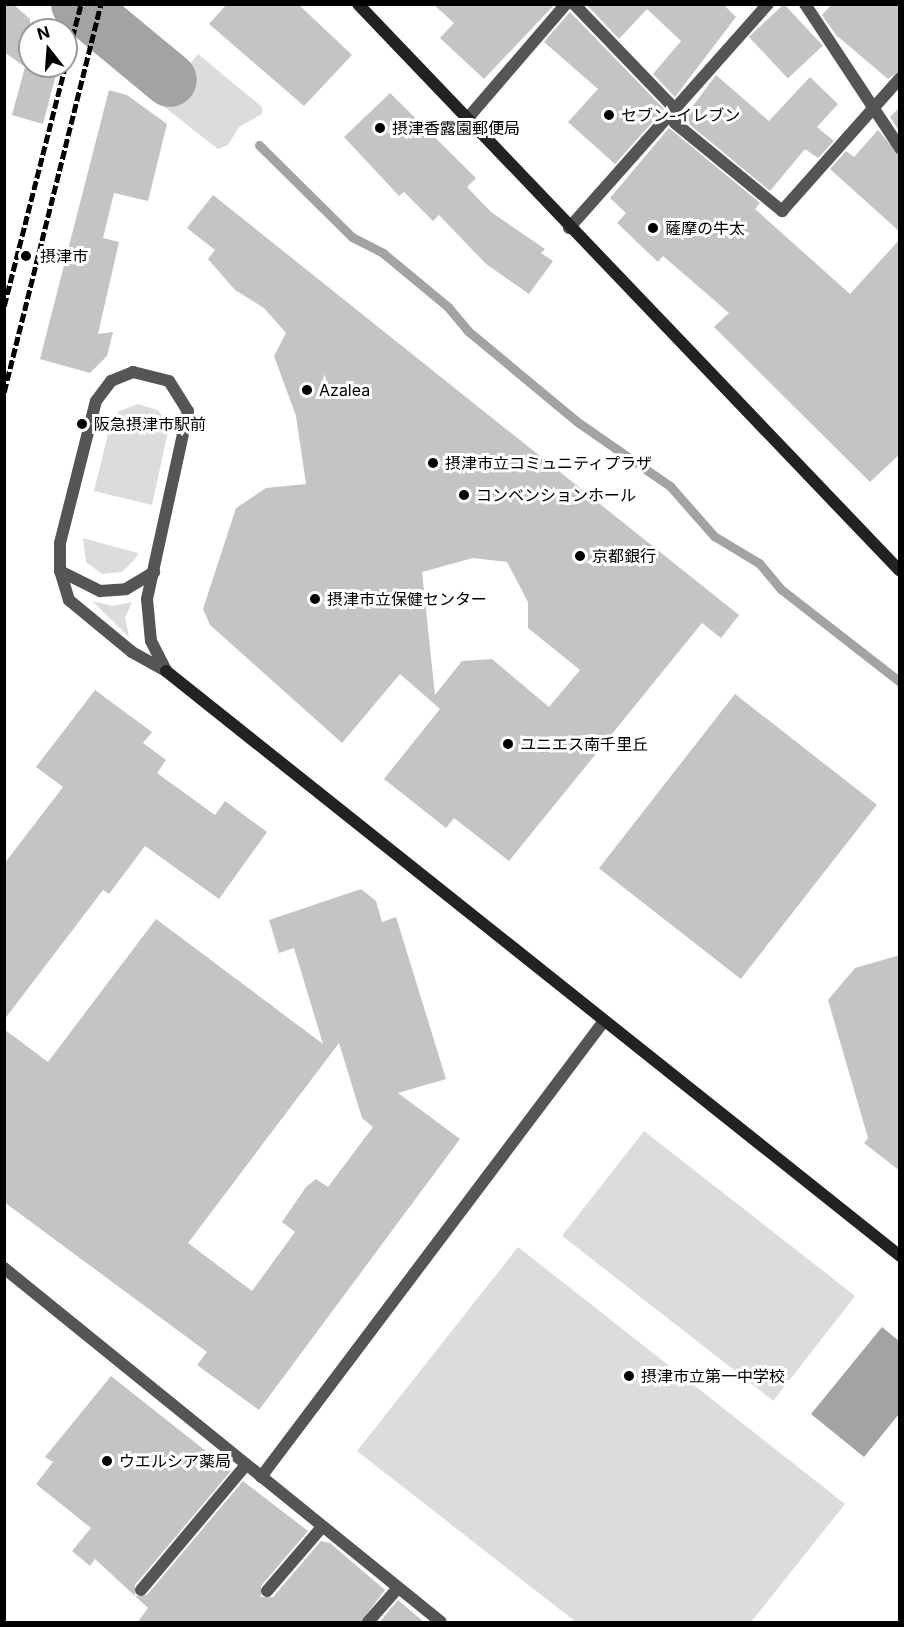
<!DOCTYPE html>
<html>
<head>
<meta charset="utf-8">
<style>
  body { margin:0 }
  #map { position:relative; width:904px; height:1627px; overflow:hidden; background:#fff; font-family:Inter,"Noto Sans JP",sans-serif }
  div>[style] { position:absolute }
  .green>* { inset:0; background:#dcdcdc; transform-origin:0 0 }
  .water>* { inset:0; background:#a3a3a3 }
  .stream>* { height:9px; margin:-4.5px; padding:0 4.5px; transform-origin:4.5px; border-radius:4.5px; background:#a3a3a3 }
  .river>* { height:54px; margin:-27px; padding:0 27px; transform-origin:27px; border-radius:27px; background:#a3a3a3 }
  .building>* { inset:0; background:#c4c4c4; transform-origin:0 0 }
  .lane>* { height:12px; margin:-6px; padding:0 6px; transform-origin:6px; border-radius:6px; background:#555 }
  .street>* { height:12px; margin:-6px; padding:0 6px; transform-origin:6px; border-radius:6px; background:#555 }
  .secondary>* { height:12px; margin:-6px; padding:0 6px; transform-origin:6px; border-radius:6px; background:#222 }
  .rail>* { height:4.5px; margin-top:-2.25px; transform-origin:0; background:repeating-linear-gradient(90deg,#000 0 9px,transparent 0 12px) }
  .dots>* { width:16px; height:16px; translate:-50% -50%; box-sizing:border-box; border:3px solid #fff; border-radius:50% }
  span { translate:-50% -50%; white-space:nowrap; text-align:center; line-height:1.15; -webkit-text-stroke:6px #fff; paint-order:stroke }
  .poi-label { font-size:16px; color:#000 }
  .left { translate:0 -50%; text-align:left }
  .frame { position:absolute; inset:0; border:6px solid #000; pointer-events:none }
  .north { position:absolute; left:18px; top:18px; width:60px; height:60px; box-sizing:border-box; background:#fff; border:2px solid #999; border-radius:50%; rotate:343deg; font-size:16px; font-weight:700; line-height:24px; text-align:center; color:#000 }
  .north::after { content:''; display:block; margin:auto; width:21px; height:27px; background:#000; clip-path:polygon(50% 0,100% 100%,50% 72%,0 100%) }
</style>
</head>
<body>
<div id="map">
  <div class="green">
    <div style="clip-path:polygon(198px 54px,262px 107px,262px 114px,239px 127px,228px 145px,218px 149px,158px 102px)"></div>
    <div style="clip-path:polygon(138px 404px,158px 410px,169px 427px,152px 505px,94px 491px,111px 422px,119px 411px)"></div>
    <div style="clip-path:polygon(83px 538px,138px 553px,136px 558px,122px 572px,102px 574px,86px 562px)"></div>
    <div style="clip-path:polygon(92px 601px,113px 606px,132px 602px,125px 618px,129px 637px)"></div>
    <div style="left:644px;top:1131px;width:268px;height:133px;rotate:38deg"></div>
    <div style="clip-path:polygon(518px 1247px,845px 1504px,751px 1622px,576px 1622px,357px 1451px)"></div>
  </div>
  <div class="water">
    <div style="clip-path:polygon(882px 1327px,899px 1341px,899px 1414px,864px 1457px,811px 1414px)"></div>
  </div>
  <div class="stream">
    <div style="left:259px;top:145px;width:131px;rotate:44.7deg"></div>
    <div style="left:352px;top:237px;width:35px;rotate:27deg"></div>
    <div style="left:383px;top:253px;width:85px;rotate:39.7deg"></div>
    <div style="left:448px;top:307px;width:31px;rotate:50deg"></div>
    <div style="left:468px;top:331px;width:144px;rotate:39.7deg"></div>
    <div style="left:579px;top:423px;width:111px;rotate:34.7deg"></div>
    <div style="left:670px;top:486px;width:67px;rotate:48.7deg"></div>
    <div style="left:714px;top:536px;width:52px;rotate:31deg"></div>
    <div style="left:759px;top:563px;width:35px;rotate:50deg"></div>
    <div style="left:782px;top:590px;width:150px;rotate:37.9deg"></div>
  </div>
  <div class="river">
    <div style="left:78px;top:4px;width:119px;rotate:39.6deg"></div>
  </div>
  <div class="building">
    <div style="clip-path:polygon(4px 4px,13px 4px,30px 19px,30px 66px,57px 71px,43px 124px,12px 115px,25px 67px,4px 52px)"></div>
    <div style="clip-path:polygon(227px 4px,298px 4px,352px 55px,304px 106px,209px 24px)"></div>
    <div style="clip-path:polygon(433px 4px,555px 4px,484px 79px,440px 38px,454px 23px)"></div>
    <div style="clip-path:polygon(586px 4px,723px 4px,736px 17px,675px 97px,653px 74px,681px 41px,647px 9px,619px 39px)"></div>
    <div style="left:784px;top:4px;width:57px;height:48px;rotate:47deg"></div>
    <div style="clip-path:polygon(832px 4px,900px 4px,900px 70px,888px 79px,836px 35px,822px 15px)"></div>
    <div style="clip-path:polygon(570px 12px,664px 109px,615px 164px,568px 122px,598px 89px,544px 42px)"></div>
    <div style="clip-path:polygon(716px 75px,769px 121px,810px 77px,838px 104px,817px 127px,834px 141px,818px 158px,805px 149px,770px 191px,683px 119px)"></div>
    <div style="clip-path:polygon(109px 90px,127px 95px,167px 124px,148px 201px,114px 193px,103px 238px,119px 242px,98px 334px,113px 332px,107px 356px,90px 373px,40px 359px)"></div>
    <div style="clip-path:polygon(390px 93px,476px 178px,467px 187px,491px 212px,545px 249px,541px 253px,553px 261px,529px 294px,486px 264px,439px 215px,433px 221px,404px 192px,399px 196px,344px 137px)"></div>
    <div style="clip-path:polygon(900px 107px,900px 132px,890px 117px)"></div>
    <div style="clip-path:polygon(669px 128px,760px 203px,755px 209px,850px 294px,900px 239px,900px 454px,870px 482px,714px 327px,729px 313px,663px 256px,658px 262px,617px 223px,626px 213px,610px 198px)"></div>
    <div style="clip-path:polygon(878px 130px,900px 156px,900px 232px,830px 169px,846px 151px,854px 157px)"></div>
    <div style="clip-path:polygon(evenodd,213px 195px,739px 615px,721px 638px,702px 623px,509px 861px,454px 818px,446px 828px,384px 779px,440px 709px,400px 674px,342px 743px,210px 625px,203px 609px,236px 508px,266px 488px,306px 484px,296px 416px,274px 356px,286px 333px,264px 308px,235px 290px,208px 259px,215px 250px,187px 228px,213px 195px,473px 558px,507px 562px,528px 602px,528px 628px,580px 670px,549px 707px,492px 659px,462px 661px,435px 695px,422px 572px,473px 558px)"></div>
    <div style="clip-path:polygon(95px 690px,152px 732px,143px 743px,166px 760px,157px 773px,215px 815px,225px 801px,267px 832px,219px 899px,145px 846px,109px 894px,103px 890px,4px 1020px,4px 864px,63px 787px,36px 767px)"></div>
    <div style="left:735px;top:694px;width:180px;height:221px;rotate:38deg"></div>
    <div style="clip-path:polygon(evenodd,361px 889px,376px 901px,382px 922px,396px 917px,446px 1079px,398px 1093px,460px 1139px,259px 1410px,197px 1365px,207px 1352px,4px 1202px,4px 1029px,48px 1062px,156px 919px,323px 1044px,294px 948px,279px 953px,269px 920px,361px 889px,339px 1043px,362px 1118px,373px 1127px,328px 1187px,316px 1179px,306px 1187px,282px 1222px,295px 1232px,252px 1291px,188px 1243px,339px 1043px)"></div>
    <div style="clip-path:polygon(900px 955px,900px 1171px,864px 1143px,868px 1138px,828px 1000px,855px 968px)"></div>
    <div style="clip-path:polygon(111px 1376px,231px 1471px,135px 1585px,135px 1596px,147px 1595px,243px 1481px,308px 1531px,261px 1586px,261px 1597px,273px 1597px,321px 1541px,330px 1543px,385px 1590px,360px 1623px,137px 1623px,148px 1608px,95px 1559px,90px 1566px,72px 1551px,91px 1528px,36px 1484px,53px 1462px,45px 1457px)"></div>
    <div style="clip-path:polygon(398px 1600px,425px 1623px,379px 1623px)"></div>
  </div>
  <div class="lane">
    <div style="left:133px;top:372px;width:37px;rotate:14deg"></div>
    <div style="left:169px;top:381px;width:36px;rotate:58deg"></div>
    <div style="left:188px;top:411px;width:192px;rotate:102.3deg"></div>
    <div style="left:147px;top:599px;width:42px;rotate:84.6deg"></div>
    <div style="left:151px;top:641px;width:34px;rotate:63deg"></div>
    <div style="left:166px;top:671px;width:39px;rotate:-151deg"></div>
    <div style="left:132px;top:652px;width:82px;rotate:-140.5deg"></div>
    <div style="left:69px;top:600px;width:30px;rotate:-107deg"></div>
    <div style="left:60px;top:571px;width:28px;rotate:-90deg"></div>
    <div style="left:60px;top:543px;width:146px;rotate:-75.8deg"></div>
    <div style="left:96px;top:401px;width:25px;rotate:-53deg"></div>
    <div style="left:111px;top:381px;width:24px;rotate:-22deg"></div>
    <div style="left:60px;top:571px;width:45px;rotate:26.6deg"></div>
    <div style="left:100px;top:591px;width:26px;rotate:-4deg"></div>
    <div style="left:126px;top:589px;width:33px;rotate:-31deg"></div>
    <div style="left:141px;top:1590px;width:163px;rotate:-50deg"></div>
    <div style="left:267px;top:1591px;width:84px;rotate:-49.3deg"></div>
    <div style="left:368px;top:1622px;width:45px;rotate:-48.6deg"></div>
  </div>
  <div class="street">
    <div style="left:574px;top:4px;width:143px;rotate:46.1deg"></div>
    <div style="left:673px;top:107px;width:16px;rotate:83deg"></div>
    <div style="left:675px;top:123px;width:139px;rotate:39.4deg"></div>
    <div style="left:782px;top:211px;width:178px;rotate:-48.4deg"></div>
    <div style="left:805px;top:4px;width:173px;rotate:56.6deg"></div>
    <div style="left:467px;top:119px;width:152px;rotate:-49.3deg"></div>
    <div style="left:569px;top:228px;width:300px;rotate:-48.4deg"></div>
    <div style="left:4px;top:1268px;width:562px;rotate:39.01deg"></div>
    <div style="left:261px;top:1477px;width:571px;rotate:-53.05deg"></div>
  </div>
  <div class="secondary">
    <div style="left:358px;top:4px;width:784px;rotate:46.29deg"></div>
    <div style="left:166px;top:671px;width:939px;rotate:38.55deg"></div>
  </div>
  <div class="rail">
    <div style="left:66px;top:61px;width:59px;rotate:-75.3deg"></div>
    <div style="left:4px;top:306px;width:248px;rotate:-75.7deg"></div>
    <div style="left:4px;top:392px;width:400px;rotate:-76deg"></div>
  </div>
  <div class="dots">
    <div style="left:609px;top:115px;background:#000"></div>
    <div style="left:380px;top:128px;background:#000"></div>
    <div style="left:653px;top:228px;background:#000"></div>
    <div style="left:26px;top:256px;background:#000"></div>
    <div style="left:307px;top:390px;background:#000"></div>
    <div style="left:82px;top:424px;background:#000"></div>
    <div style="left:433px;top:463px;background:#000"></div>
    <div style="left:464px;top:495px;background:#000"></div>
    <div style="left:580px;top:556px;background:#000"></div>
    <div style="left:315px;top:599px;background:#000"></div>
    <div style="left:508px;top:744px;background:#000"></div>
    <div style="left:629px;top:1376px;background:#000"></div>
    <div style="left:107px;top:1461px;background:#000"></div>
  </div>
  <div class="poi-label">
    <span class="left" style="left:621px;top:115px">セブン-イレブン</span>
    <span class="left" style="left:392px;top:128px">摂津香露園郵便局</span>
    <span class="left" style="left:665px;top:228px">薩摩の牛太</span>
    <span class="left" style="left:40px;top:256px">摂津市</span>
    <span class="left" style="left:319px;top:390px">Azalea</span>
    <span class="left" style="left:94px;top:424px">阪急摂津市駅前</span>
    <span class="left" style="left:445px;top:463px">摂津市立コミュニティプラザ</span>
    <span class="left" style="left:476px;top:495px">コンベンションホール</span>
    <span class="left" style="left:592px;top:556px">京都銀行</span>
    <span class="left" style="left:327px;top:599px">摂津市立保健センター</span>
    <span class="left" style="left:520px;top:744px">ユニエス南千里丘</span>
    <span class="left" style="left:641px;top:1376px">摂津市立第一中学校</span>
    <span class="left" style="left:119px;top:1461px">ウエルシア薬局</span>
  </div>
  <div class="frame"></div>
  <div class="north">N</div>
</div>
</body>
</html>
